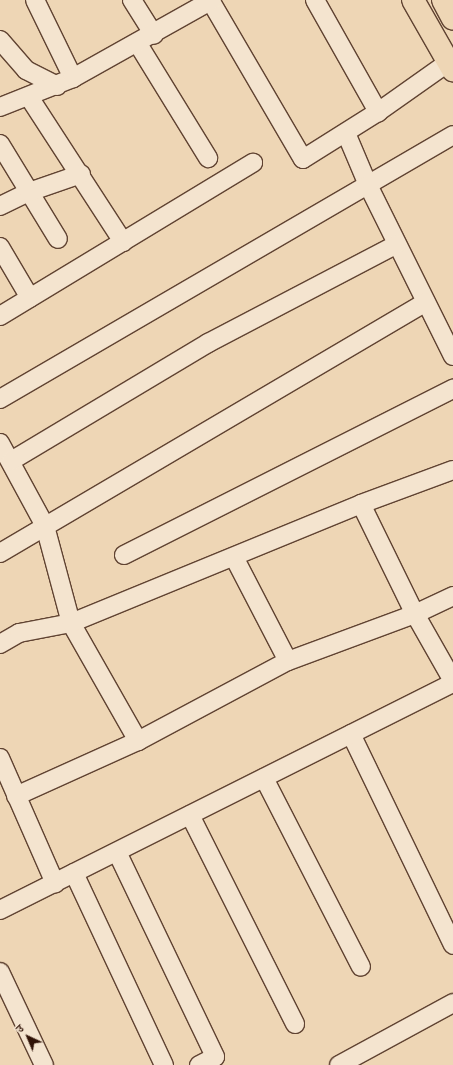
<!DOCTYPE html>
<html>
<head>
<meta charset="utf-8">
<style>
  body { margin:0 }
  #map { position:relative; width:453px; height:1065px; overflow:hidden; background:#eed6b5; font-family:"Gentium Book Plus","Noto Serif Devanagari",serif }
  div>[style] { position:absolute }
  .roads { filter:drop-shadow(1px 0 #604332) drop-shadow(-1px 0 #604332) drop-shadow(0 1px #604332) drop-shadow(0 -1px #604332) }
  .minor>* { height:18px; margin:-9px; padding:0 9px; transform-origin:9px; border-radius:9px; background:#f4e4cf }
  .primary>* { height:22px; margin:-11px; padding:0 11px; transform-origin:11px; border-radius:11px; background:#eed6b5 }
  span { translate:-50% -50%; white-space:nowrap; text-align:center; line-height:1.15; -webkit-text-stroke:3px #f4e4cf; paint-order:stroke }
  .north { position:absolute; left:8px; top:1017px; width:40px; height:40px; -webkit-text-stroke:3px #f4e4cf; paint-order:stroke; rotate:316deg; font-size:11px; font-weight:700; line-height:16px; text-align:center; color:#301206 }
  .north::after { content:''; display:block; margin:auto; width:14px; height:18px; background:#301206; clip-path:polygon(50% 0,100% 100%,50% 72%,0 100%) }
</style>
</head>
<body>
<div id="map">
  <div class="roads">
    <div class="minor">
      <div style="left:35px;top:0;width:87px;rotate:64deg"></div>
      <div style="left:132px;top:0;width:41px;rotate:57.8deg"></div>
      <div style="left:210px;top:0;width:184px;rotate:59.7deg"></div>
      <div style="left:303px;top:159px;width:89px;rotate:-32.1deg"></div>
      <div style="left:378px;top:112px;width:92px;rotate:-35.2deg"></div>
      <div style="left:315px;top:0;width:129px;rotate:60.6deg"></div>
      <div style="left:0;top:40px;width:40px;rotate:49deg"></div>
      <div style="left:26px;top:70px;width:35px;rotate:27deg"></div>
      <div style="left:138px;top:44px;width:134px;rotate:58.4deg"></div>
      <div style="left:29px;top:97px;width:173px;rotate:57deg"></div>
      <div style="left:0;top:107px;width:79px;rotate:-21.7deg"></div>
      <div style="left:73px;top:78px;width:159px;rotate:-29.3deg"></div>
      <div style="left:346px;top:133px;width:56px;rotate:67.1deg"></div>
      <div style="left:368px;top:185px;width:191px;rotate:63.6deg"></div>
      <div style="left:0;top:144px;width:111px;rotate:58.6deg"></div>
      <div style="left:0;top:206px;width:32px;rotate:-26deg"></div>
      <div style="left:29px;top:192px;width:55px;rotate:-19.1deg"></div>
      <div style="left:0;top:247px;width:59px;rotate:59.5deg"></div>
      <div style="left:0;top:316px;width:296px;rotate:-31.2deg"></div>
      <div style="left:0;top:399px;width:524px;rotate:-30.23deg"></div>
      <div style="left:0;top:443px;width:94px;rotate:61.5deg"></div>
      <div style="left:45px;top:526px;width:100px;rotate:75deg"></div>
      <div style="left:71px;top:623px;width:136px;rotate:60.4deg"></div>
      <div style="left:11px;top:461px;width:230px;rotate:-30.9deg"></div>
      <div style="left:208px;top:343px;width:213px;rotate:-27.6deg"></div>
      <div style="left:361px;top:504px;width:123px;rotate:63.9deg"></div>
      <div style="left:415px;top:614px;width:77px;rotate:60.4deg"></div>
      <div style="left:0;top:553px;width:494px;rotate:-30.5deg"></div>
      <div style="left:124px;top:555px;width:369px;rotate:-26.8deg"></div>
      <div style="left:234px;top:557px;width:117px;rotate:62.6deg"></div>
      <div style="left:288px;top:661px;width:135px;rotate:-20.3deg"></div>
      <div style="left:415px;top:614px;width:42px;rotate:-25.3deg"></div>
      <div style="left:0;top:644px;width:22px;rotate:-30deg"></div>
      <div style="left:19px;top:633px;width:53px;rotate:-10.9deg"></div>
      <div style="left:71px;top:623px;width:313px;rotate:-22.3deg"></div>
      <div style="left:361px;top:504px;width:98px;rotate:-20.3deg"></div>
      <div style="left:351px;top:734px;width:234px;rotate:64.2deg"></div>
      <div style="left:0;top:758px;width:137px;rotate:66.3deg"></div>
      <div style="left:264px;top:778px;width:212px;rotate:62.8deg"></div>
      <div style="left:16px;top:796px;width:134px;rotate:-24.3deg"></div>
      <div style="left:138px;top:741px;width:170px;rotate:-28.1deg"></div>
      <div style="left:190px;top:815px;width:234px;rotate:63.3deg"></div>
      <div style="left:117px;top:852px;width:227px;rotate:64.4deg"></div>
      <div style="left:215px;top:1057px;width:18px;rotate:153deg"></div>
      <div style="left:74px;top:873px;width:212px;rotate:64.9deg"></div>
      <div style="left:0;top:910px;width:507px;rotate:-26.62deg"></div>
      <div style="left:0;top:972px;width:103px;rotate:64.7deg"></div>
      <div style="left:339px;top:1065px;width:130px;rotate:-28.5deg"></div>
    </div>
    <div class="primary">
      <div style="left:413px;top:0;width:81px;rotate:60.3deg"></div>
      <div style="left:443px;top:0;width:21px;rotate:62deg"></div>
    </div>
  </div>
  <div class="north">उ</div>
</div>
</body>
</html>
